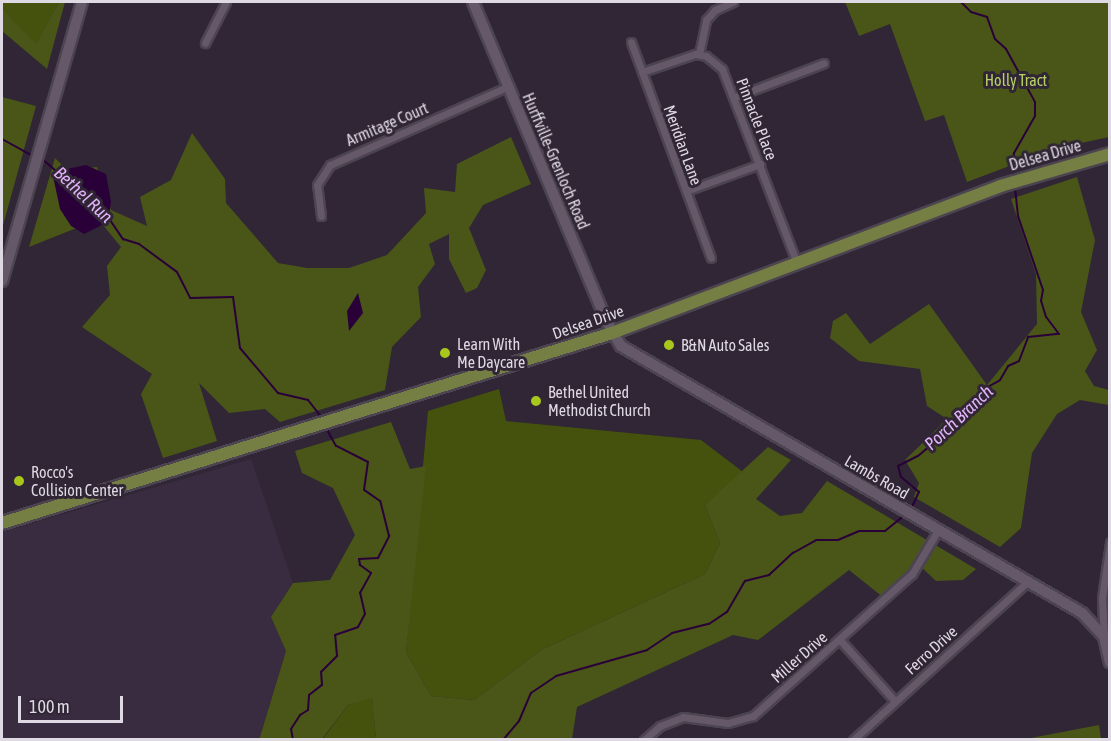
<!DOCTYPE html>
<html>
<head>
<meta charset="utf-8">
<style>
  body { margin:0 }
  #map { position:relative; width:1111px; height:741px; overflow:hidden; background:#302635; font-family:"Asap Condensed",sans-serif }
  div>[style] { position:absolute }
  .built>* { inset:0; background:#392b40 }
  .green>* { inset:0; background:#44520e }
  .forest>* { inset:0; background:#495618 }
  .water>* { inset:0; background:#2a0039 }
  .stream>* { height:2px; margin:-1px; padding:0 1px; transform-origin:1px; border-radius:1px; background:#2a0039 }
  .roads { filter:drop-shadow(2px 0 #4c4450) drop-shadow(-2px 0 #4c4450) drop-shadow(0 2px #4c4450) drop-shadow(0 -2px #4c4450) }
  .minor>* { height:7px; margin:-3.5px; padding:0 3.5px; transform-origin:3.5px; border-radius:3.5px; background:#645869 }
  .secondary>* { height:10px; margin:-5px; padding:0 5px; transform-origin:5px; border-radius:5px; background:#645869 }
  .primary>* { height:12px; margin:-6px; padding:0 6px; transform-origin:6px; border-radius:6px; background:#757f43 }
  .dots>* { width:16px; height:16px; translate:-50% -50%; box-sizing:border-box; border:3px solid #302635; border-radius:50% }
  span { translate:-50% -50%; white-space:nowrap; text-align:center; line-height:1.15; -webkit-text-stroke:6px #302635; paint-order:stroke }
  .park-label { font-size:16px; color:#b7d164 }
  .street-label { font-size:16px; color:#dfd9e3 }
  .poi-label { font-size:16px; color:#dfd9e3 }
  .left { translate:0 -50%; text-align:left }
  .water-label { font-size:18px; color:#e2b1f9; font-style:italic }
  .frame { position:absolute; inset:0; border:3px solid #dfd9e3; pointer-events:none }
  .scale { position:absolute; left:18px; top:696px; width:105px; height:27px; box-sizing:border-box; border:3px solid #dfd9e3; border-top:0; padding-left:8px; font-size:18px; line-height:21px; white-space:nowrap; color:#dfd9e3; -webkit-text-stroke:4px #302635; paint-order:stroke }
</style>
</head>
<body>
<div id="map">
  <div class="built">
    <div style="clip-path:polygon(251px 459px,293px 583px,271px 617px,286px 651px,259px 739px,2px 740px,2px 532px)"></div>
  </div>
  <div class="green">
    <div style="clip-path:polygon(2px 2px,59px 2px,36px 45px,2px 10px)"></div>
    <div style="clip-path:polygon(499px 389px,506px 421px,701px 440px,743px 472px,705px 505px,720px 543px,705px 574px,541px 650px,474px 700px,431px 696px,406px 652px,428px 411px)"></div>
    <div style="clip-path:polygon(372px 697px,376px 739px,322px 740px,348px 705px)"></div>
  </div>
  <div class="forest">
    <div style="clip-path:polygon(59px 2px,65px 2px,47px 69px,2px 31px,2px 9px,36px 44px)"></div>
    <div style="clip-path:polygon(845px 2px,1109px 2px,1109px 137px,1054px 149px,967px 182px,944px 115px,925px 121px,890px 24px,859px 36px)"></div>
    <div style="clip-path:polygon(2px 97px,36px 106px,2px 229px)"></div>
    <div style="clip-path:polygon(192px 133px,225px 179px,226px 203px,278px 263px,307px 268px,349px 268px,387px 255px,426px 213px,424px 188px,455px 192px,457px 164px,511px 137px,531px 184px,483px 205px,469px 228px,486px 270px,477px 288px,466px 293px,449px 259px,449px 234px,429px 244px,435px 264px,418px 287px,421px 317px,392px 347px,385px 390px,280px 422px,265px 409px,229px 413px,199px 383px,217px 441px,163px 458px,141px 394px,152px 374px,82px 327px,110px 295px,107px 266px,121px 247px,103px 225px,74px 229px,29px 247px,55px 158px,67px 170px,97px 167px,111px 210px,147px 226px,140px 197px,171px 180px)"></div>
    <div style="clip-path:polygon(1077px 177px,1095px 240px,1081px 312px,1097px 350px,1085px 371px,1094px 386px,1109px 390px,1109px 405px,1080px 400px,1057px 414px,1032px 453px,1021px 528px,1000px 547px,914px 497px,919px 483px,905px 460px,947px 419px,927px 406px,920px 369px,859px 361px,830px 338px,833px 321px,846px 313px,870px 344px,929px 304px,987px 385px,1037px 324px,1036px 274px,1011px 199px)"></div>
    <div style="clip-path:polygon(391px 422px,410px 469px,426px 466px,406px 652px,431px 696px,474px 700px,541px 650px,705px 574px,720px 543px,705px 505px,768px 447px,791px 460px,756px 499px,780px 516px,802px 513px,827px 481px,976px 569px,963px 580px,936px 581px,919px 565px,884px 598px,849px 570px,758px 640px,733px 635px,577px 707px,572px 739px,376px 739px,372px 698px,348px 705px,322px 739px,259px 740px,286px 651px,271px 617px,293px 583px,330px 580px,355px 535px,333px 488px,302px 473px,295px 451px)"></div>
    <div style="clip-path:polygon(1099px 725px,1101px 739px,1030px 739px,1031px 738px)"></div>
  </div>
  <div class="water">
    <div style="clip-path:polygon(86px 165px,106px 174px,111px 202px,108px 222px,84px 234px,71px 226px,60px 209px,53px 176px,57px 171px)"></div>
    <div style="clip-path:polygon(358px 293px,363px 313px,349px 331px,347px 311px)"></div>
  </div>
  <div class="stream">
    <div style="left:961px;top:2px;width:14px;rotate:45deg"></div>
    <div style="left:971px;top:12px;width:17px;rotate:17deg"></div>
    <div style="left:987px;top:17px;width:23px;rotate:70deg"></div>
    <div style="left:995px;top:39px;width:15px;rotate:42deg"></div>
    <div style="left:1006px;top:49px;width:60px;rotate:61.3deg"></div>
    <div style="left:1035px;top:102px;width:14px;rotate:90deg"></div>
    <div style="left:1035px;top:116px;width:43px;rotate:119.6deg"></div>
    <div style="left:1014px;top:153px;width:24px;rotate:92deg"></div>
    <div style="left:2px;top:139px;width:35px;rotate:29deg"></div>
    <div style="left:41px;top:158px;width:21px;rotate:41deg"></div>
    <div style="left:108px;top:217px;width:27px;rotate:56deg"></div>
    <div style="left:123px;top:239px;width:17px;rotate:17deg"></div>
    <div style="left:139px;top:244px;width:47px;rotate:36.4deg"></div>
    <div style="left:177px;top:272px;width:29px;rotate:63deg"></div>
    <div style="left:190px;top:298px;width:43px;rotate:-1.3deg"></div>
    <div style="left:233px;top:297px;width:51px;rotate:82.2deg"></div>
    <div style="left:240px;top:348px;width:59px;rotate:49.8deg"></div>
    <div style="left:278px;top:393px;width:31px;rotate:13deg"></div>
    <div style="left:308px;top:400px;width:23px;rotate:52deg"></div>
    <div style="left:911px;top:509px;width:19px;rotate:-65deg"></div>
    <div style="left:919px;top:492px;width:23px;rotate:-140deg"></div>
    <div style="left:901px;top:477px;width:11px;rotate:-105deg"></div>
    <div style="left:898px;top:466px;width:22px;rotate:-27deg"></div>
    <div style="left:918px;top:456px;width:40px;rotate:-40deg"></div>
    <div style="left:949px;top:430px;width:54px;rotate:-49.5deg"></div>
    <div style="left:984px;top:389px;width:18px;rotate:-29deg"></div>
    <div style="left:1000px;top:380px;width:16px;rotate:-60deg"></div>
    <div style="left:1008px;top:366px;width:12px;rotate:-24deg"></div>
    <div style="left:1019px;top:361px;width:26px;rotate:-69deg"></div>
    <div style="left:1028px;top:337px;width:31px;rotate:-6deg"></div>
    <div style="left:1059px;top:334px;width:21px;rotate:-127deg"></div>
    <div style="left:1046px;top:317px;width:17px;rotate:-107deg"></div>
    <div style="left:1041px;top:301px;width:11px;rotate:-80deg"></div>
    <div style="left:1043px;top:290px;width:78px;rotate:-108.7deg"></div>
    <div style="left:1018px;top:216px;width:30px;rotate:-96deg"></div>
    <div style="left:293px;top:740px;width:11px;rotate:-100deg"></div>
    <div style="left:291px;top:729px;width:17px;rotate:-57deg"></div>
    <div style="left:300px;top:715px;width:9px;rotate:-32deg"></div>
    <div style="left:308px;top:710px;width:15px;rotate:-86deg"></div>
    <div style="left:309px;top:695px;width:16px;rotate:-38deg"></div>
    <div style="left:322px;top:685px;width:13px;rotate:-94deg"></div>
    <div style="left:321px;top:672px;width:23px;rotate:-45deg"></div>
    <div style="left:337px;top:656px;width:21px;rotate:-95deg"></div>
    <div style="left:335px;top:635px;width:24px;rotate:-19deg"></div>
    <div style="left:358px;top:627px;width:15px;rotate:-62deg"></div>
    <div style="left:365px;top:614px;width:22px;rotate:-103deg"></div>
    <div style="left:360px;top:593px;width:23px;rotate:-61deg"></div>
    <div style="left:371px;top:573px;width:14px;rotate:-144deg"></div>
    <div style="left:360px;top:565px;width:6px;rotate:-99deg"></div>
    <div style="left:359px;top:559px;width:19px;rotate:-3deg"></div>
    <div style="left:378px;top:558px;width:25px;rotate:-63deg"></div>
    <div style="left:389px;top:536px;width:36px;rotate:-104deg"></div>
    <div style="left:380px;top:501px;width:19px;rotate:-145deg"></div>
    <div style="left:364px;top:490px;width:28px;rotate:-82deg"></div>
    <div style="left:368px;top:462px;width:36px;rotate:-153deg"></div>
    <div style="left:336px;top:446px;width:23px;rotate:-119deg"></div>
    <div style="left:503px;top:740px;width:25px;rotate:-50deg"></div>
    <div style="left:519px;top:721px;width:30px;rotate:-67deg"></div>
    <div style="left:531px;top:693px;width:30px;rotate:-34deg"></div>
    <div style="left:556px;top:676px;width:95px;rotate:-15.9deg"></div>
    <div style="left:647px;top:650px;width:30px;rotate:-34deg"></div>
    <div style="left:672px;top:633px;width:38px;rotate:-14deg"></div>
    <div style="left:709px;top:624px;width:22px;rotate:-34deg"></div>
    <div style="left:727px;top:612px;width:36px;rotate:-60deg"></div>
    <div style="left:745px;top:581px;width:25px;rotate:-14deg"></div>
    <div style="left:769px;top:575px;width:33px;rotate:-43deg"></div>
    <div style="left:793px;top:553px;width:26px;rotate:-29deg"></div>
    <div style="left:816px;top:540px;width:22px"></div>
    <div style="left:838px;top:540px;width:23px;rotate:-23deg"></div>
    <div style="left:859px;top:531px;width:26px"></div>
    <div style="left:885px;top:531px;width:26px;rotate:-39deg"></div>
  </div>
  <div class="roads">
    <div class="minor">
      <div style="left:631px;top:42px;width:230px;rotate:69.7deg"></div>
      <div style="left:205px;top:43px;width:46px;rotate:-62.9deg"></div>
      <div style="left:699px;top:54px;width:35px;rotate:-78deg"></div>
      <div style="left:706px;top:20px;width:13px;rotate:-48deg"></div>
      <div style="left:715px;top:10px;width:20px;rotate:-24deg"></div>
      <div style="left:642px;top:72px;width:56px;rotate:-18.8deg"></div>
      <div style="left:695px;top:54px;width:11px;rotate:10deg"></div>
      <div style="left:706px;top:56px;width:21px;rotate:39deg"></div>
      <div style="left:722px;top:69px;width:208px;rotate:68.9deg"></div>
      <div style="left:735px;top:97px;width:95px;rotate:-20.9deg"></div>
      <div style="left:686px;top:191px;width:79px;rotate:-20deg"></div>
      <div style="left:321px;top:216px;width:31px;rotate:-97deg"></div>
      <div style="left:317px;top:185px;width:24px;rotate:-57deg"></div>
      <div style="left:330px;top:165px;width:196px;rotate:-23.8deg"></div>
      <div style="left:1104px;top:637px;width:39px;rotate:-93deg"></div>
      <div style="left:1102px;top:598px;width:56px;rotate:-81.7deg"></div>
      <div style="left:840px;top:640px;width:82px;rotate:48deg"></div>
      <div style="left:644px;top:740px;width:21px;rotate:-41deg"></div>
      <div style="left:660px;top:726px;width:25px;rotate:-21deg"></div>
      <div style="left:683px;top:717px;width:45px;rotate:7.6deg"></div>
      <div style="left:728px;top:723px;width:26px;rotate:-16deg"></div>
      <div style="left:753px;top:716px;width:213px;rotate:-41.8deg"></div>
      <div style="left:912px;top:574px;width:51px;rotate:-59.4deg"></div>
      <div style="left:853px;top:740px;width:235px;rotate:-42.2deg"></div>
    </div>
    <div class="secondary">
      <div style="left:473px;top:2px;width:347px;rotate:67.3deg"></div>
      <div style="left:607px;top:322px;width:28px;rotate:60deg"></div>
      <div style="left:621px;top:346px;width:533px;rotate:30.08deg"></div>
      <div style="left:1082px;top:613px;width:33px;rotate:47deg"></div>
      <div style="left:1104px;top:637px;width:26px;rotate:77deg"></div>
      <div style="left:2px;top:281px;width:290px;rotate:-74deg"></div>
    </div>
    <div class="primary">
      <div style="left:2px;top:523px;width:639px;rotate:-17.3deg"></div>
      <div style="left:612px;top:333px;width:415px;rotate:-20.7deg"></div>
      <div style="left:1000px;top:186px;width:115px;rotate:-16.2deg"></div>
    </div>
  </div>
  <div class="dots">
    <div style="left:669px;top:345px;background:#a8c71d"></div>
    <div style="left:445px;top:353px;background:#a8c71d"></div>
    <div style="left:536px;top:401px;background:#a8c71d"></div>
    <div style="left:19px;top:481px;background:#a8c71d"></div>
  </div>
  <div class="park-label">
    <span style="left:1016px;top:80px">Holly Tract</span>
  </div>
  <div class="street-label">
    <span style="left:757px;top:119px;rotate:69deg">Pinnacle Place</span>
    <span style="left:387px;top:124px;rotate:-23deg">Armitage Court</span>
    <span style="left:683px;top:145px;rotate:70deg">Meridian Lane</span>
    <span style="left:1045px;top:155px;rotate:-16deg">Delsea Drive</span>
    <span style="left:556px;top:161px;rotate:67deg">Hurffville-Grenloch Road</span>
    <span style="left:588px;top:322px;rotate:-19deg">Delsea Drive</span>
    <span style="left:877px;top:477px;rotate:30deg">Lambs Road</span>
    <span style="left:931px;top:650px;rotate:-42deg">Ferro Drive</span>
    <span style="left:799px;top:657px;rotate:-41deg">Miller Drive</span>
  </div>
  <div class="poi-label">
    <span class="left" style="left:457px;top:353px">Learn With<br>Me Daycare</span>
    <span class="left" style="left:681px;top:345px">B&amp;N Auto Sales</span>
    <span class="left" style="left:548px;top:401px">Bethel United<br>Methodist Church</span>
    <span class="left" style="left:31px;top:481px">Rocco's<br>Collision Center</span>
  </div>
  <div class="water-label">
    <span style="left:83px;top:195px;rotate:43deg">Bethel Run</span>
    <span style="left:959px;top:418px;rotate:-43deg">Porch Branch</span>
  </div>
  <div class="frame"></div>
  <div class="scale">100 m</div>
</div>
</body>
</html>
